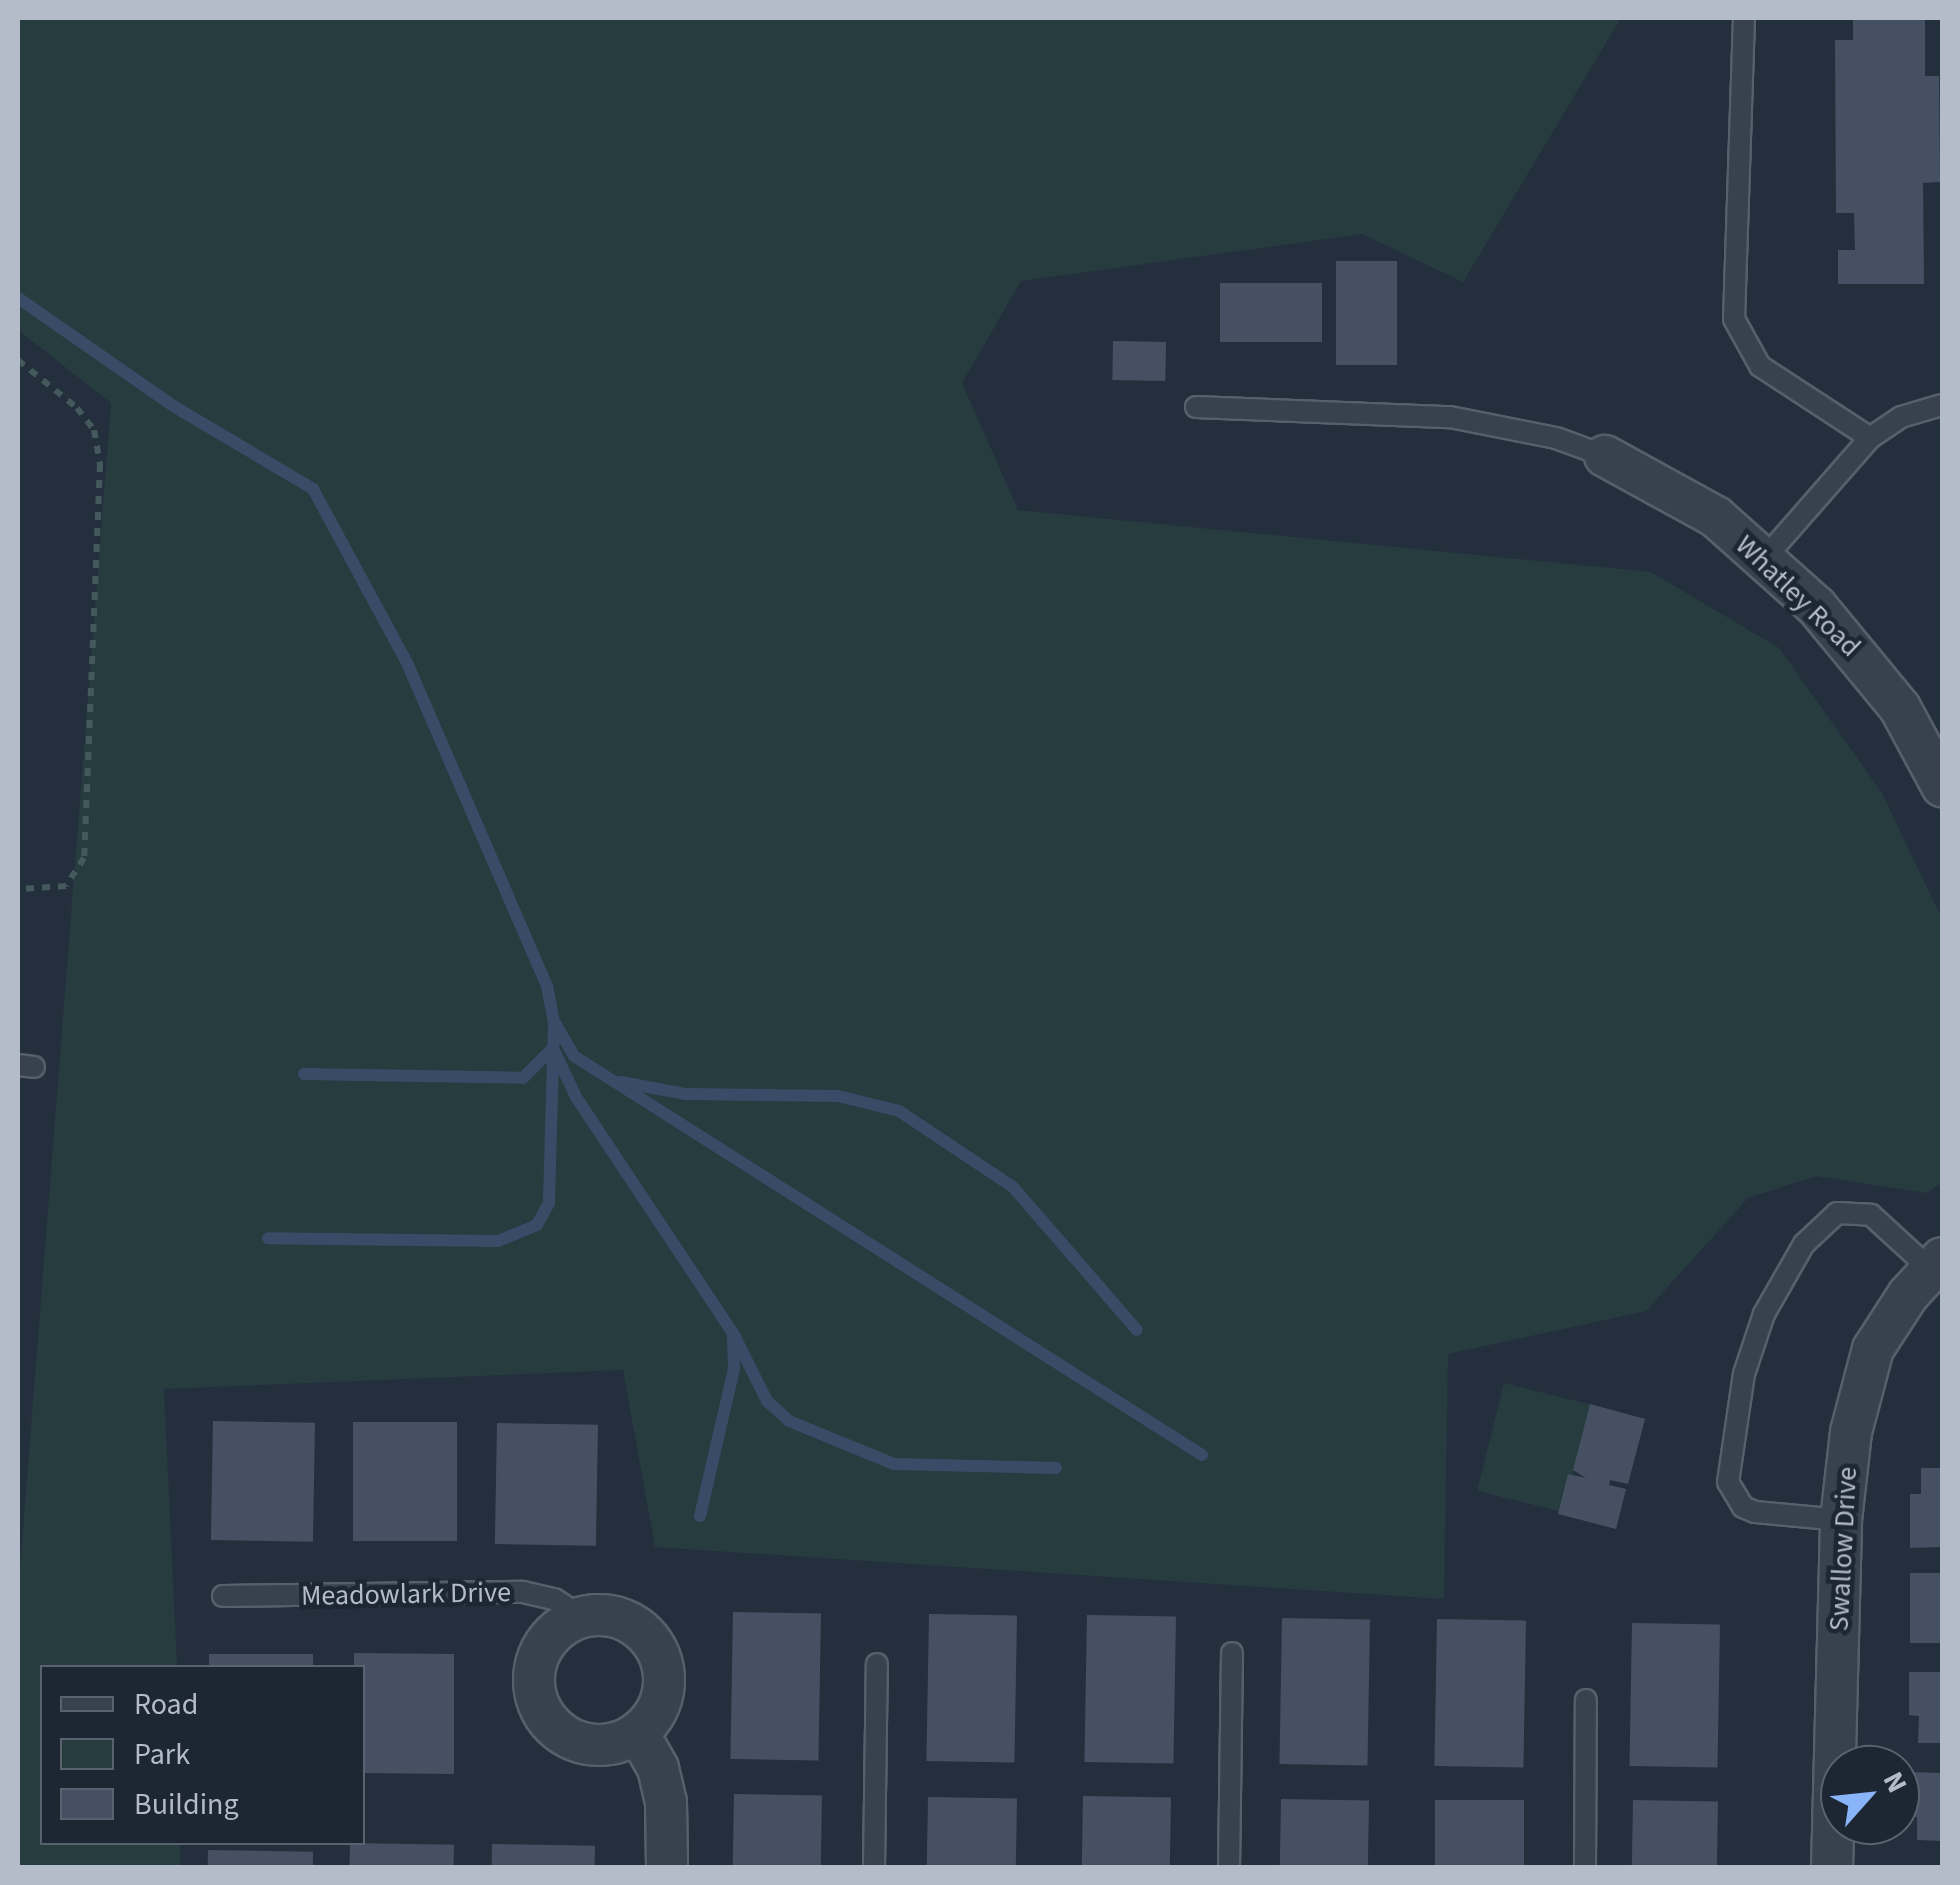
<!DOCTYPE html>
<html>
<head>
<meta charset="utf-8">
<style>
  body { margin:0 }
  #map { position:relative; width:1960px; height:1885px; overflow:hidden; background:#242f3e; font-family:"Source Sans 3",sans-serif }
  div>[style] { position:absolute }
  .green>* { inset:0; background:#263c3f; transform-origin:0 0 }
  .stream>* { height:12px; margin:-6px; padding:0 6px; transform-origin:6px; border-radius:6px; background:#394c67 }
  .building>* { inset:0; background:#455162; transform-origin:0 0 }
  .path>* { height:6px; margin-top:-3px; transform-origin:0; background:repeating-linear-gradient(90deg,#44595c 0 8px,transparent 0 16px) }
  .roads { filter:drop-shadow(2px 0 #565f6c) drop-shadow(-2px 0 #565f6c) drop-shadow(0 2px #565f6c) drop-shadow(0 -2px #565f6c) }
  .service>* { height:20px; margin:-10px; padding:0 10px; transform-origin:10px; border-radius:10px; background:#38414e }
  .minor>* { height:40px; margin:-20px; padding:0 20px; transform-origin:20px; border-radius:20px; background:#38414e }
  .minor>.ring { margin:-20px; padding:0; box-sizing:content-box; background:none; border:40px solid #38414e; border-radius:50% }
  span { translate:-50% -50%; white-space:nowrap; text-align:center; line-height:1.15; -webkit-text-stroke:9px #1d2633; paint-order:stroke }
  .street-label { font-size:28px; color:#b4bcc9 }
  .frame { position:absolute; inset:0; border:20px solid #b4bcc9; pointer-events:none }
  .legend { position:absolute; left:40px; top:1665px; width:325px; height:180px; box-sizing:border-box; background:#1d2633; border:2px solid #59626f; margin:0; padding:12px 18px; list-style:none; font-size:30px; color:#b4bcc9 }
  .legend li { display:flex; align-items:center; gap:20px; height:50px }
  .legend b { width:50px; border:2px solid #59626f }
  .north { position:absolute; left:1820px; top:1745px; width:100px; height:100px; box-sizing:border-box; background:#1d2633; border:2px solid #59626f; border-radius:50%; rotate:63deg; font-size:28px; font-weight:700; line-height:40px; text-align:center; color:#b4bcc9 }
  .north::after { content:''; display:block; margin:auto; width:35px; height:45px; background:#8ab4f8; clip-path:polygon(50% 0,100% 100%,50% 72%,0 100%) }
</style>
</head>
<body>
<div id="map">
  <div class="green">
    <div style="clip-path:polygon(18px 18px,1621px 18px,1463px 282px,1362px 234px,1021px 281px,962px 383px,1018px 510px,1651px 572px,1779px 648px,1882px 793px,1942px 919px,1942px 1182px,1927px 1193px,1816px 1176px,1748px 1198px,1646px 1311px,1448px 1354px,1444px 1599px,655px 1547px,623px 1370px,164px 1389px,177px 1667px,42px 1668px,42px 1842px,180px 1843px,180px 1867px,18px 1867px,18px 1594px,111px 403px,18px 330px)"></div>
    <div style="left:1504px;top:1383px;width:89px;height:111px;rotate:14deg"></div>
  </div>
  <div class="stream">
    <div style="left:18px;top:298px;width:191px;rotate:34.8deg"></div>
    <div style="left:175px;top:407px;width:161px;rotate:30.7deg"></div>
    <div style="left:313px;top:489px;width:200px;rotate:61.6deg"></div>
    <div style="left:408px;top:665px;width:350px;rotate:66.6deg"></div>
    <div style="left:547px;top:986px;width:37px;rotate:79deg"></div>
    <div style="left:554px;top:1022px;width:181px;rotate:91.6deg"></div>
    <div style="left:549px;top:1203px;width:25px;rotate:119deg"></div>
    <div style="left:537px;top:1225px;width:42px;rotate:157.7deg"></div>
    <div style="left:498px;top:1241px;width:230px;rotate:-179.3deg"></div>
    <div style="left:555px;top:1023px;width:38px;rotate:60deg"></div>
    <div style="left:574px;top:1056px;width:744px;rotate:32.43deg"></div>
    <div style="left:554px;top:1050px;width:52px;rotate:64.9deg"></div>
    <div style="left:576px;top:1097px;width:283px;rotate:56.4deg"></div>
    <div style="left:733px;top:1333px;width:76px;rotate:63.4deg"></div>
    <div style="left:767px;top:1401px;width:30px;rotate:42deg"></div>
    <div style="left:789px;top:1421px;width:113px;rotate:22.3deg"></div>
    <div style="left:894px;top:1464px;width:162px;rotate:1.4deg"></div>
    <div style="left:304px;top:1074px;width:219px;rotate:1deg"></div>
    <div style="left:523px;top:1078px;width:41px;rotate:-45deg"></div>
    <div style="left:621px;top:1082px;width:66px;rotate:10.5deg"></div>
    <div style="left:686px;top:1094px;width:152px;rotate:0.8deg"></div>
    <div style="left:838px;top:1096px;width:63px;rotate:13.8deg"></div>
    <div style="left:899px;top:1111px;width:137px;rotate:33.7deg"></div>
    <div style="left:1013px;top:1187px;width:189px;rotate:49.1deg"></div>
    <div style="left:700px;top:1516px;width:151px;rotate:-77deg"></div>
    <div style="left:734px;top:1369px;width:31px;rotate:-92deg"></div>
  </div>
  <div class="building">
    <div style="clip-path:polygon(1853px 18px,1925px 18px,1925px 76px,1939px 76px,1940px 182px,1923px 183px,1924px 284px,1838px 284px,1838px 250px,1855px 250px,1854px 213px,1836px 213px,1835px 40px,1853px 40px)"></div>
    <div style="left:1336px;top:261px;width:61px;height:104px"></div>
    <div style="left:1220px;top:283px;width:102px;height:59px"></div>
    <div style="left:1113px;top:341px;width:53px;height:39px;rotate:1deg"></div>
    <div style="clip-path:polygon(1590px 1404px,1645px 1419px,1628px 1484px,1610px 1480px,1609px 1485px,1626px 1489px,1616px 1529px,1558px 1514px,1568px 1474px,1586px 1478px,1573px 1470px)"></div>
    <div style="left:213px;top:1421px;width:102px;height:119px;rotate:1deg"></div>
    <div style="left:353px;top:1422px;width:104px;height:119px"></div>
    <div style="left:497px;top:1423px;width:101px;height:121px;rotate:1deg"></div>
    <div style="clip-path:polygon(1921px 1468px,1942px 1468px,1942px 1547px,1910px 1548px,1910px 1494px,1921px 1494px)"></div>
    <div style="left:1910px;top:1573px;width:32px;height:70px"></div>
    <div style="left:733px;top:1612px;width:88px;height:147px;rotate:1deg"></div>
    <div style="left:929px;top:1614px;width:88px;height:147px;rotate:1deg"></div>
    <div style="left:1087px;top:1615px;width:89px;height:147px;rotate:1deg"></div>
    <div style="left:1282px;top:1618px;width:88px;height:146px;rotate:1deg"></div>
    <div style="left:1437px;top:1619px;width:89px;height:147px;rotate:1deg"></div>
    <div style="left:1632px;top:1623px;width:88px;height:143px;rotate:1deg"></div>
    <div style="clip-path:polygon(354px 1653px,454px 1654px,454px 1774px,362px 1773px,362px 1668px,354px 1668px)"></div>
    <div style="left:313px;top:1654px;width:14px;height:104px;rotate:90deg"></div>
    <div style="clip-path:polygon(1909px 1672px,1942px 1672px,1942px 1743px,1918px 1743px,1919px 1716px,1909px 1715px)"></div>
    <div style="clip-path:polygon(1907px 1772px,1942px 1773px,1942px 1841px,1917px 1840px,1917px 1817px,1907px 1817px)"></div>
    <div style="left:734px;top:1794px;width:88px;height:74px;rotate:1deg"></div>
    <div style="left:1083px;top:1796px;width:88px;height:72px;rotate:1deg"></div>
    <div style="left:928px;top:1797px;width:89px;height:71px;rotate:1deg"></div>
    <div style="left:1281px;top:1799px;width:88px;height:69px;rotate:1deg"></div>
    <div style="left:1435px;top:1800px;width:89px;height:68px"></div>
    <div style="left:1633px;top:1800px;width:85px;height:68px;rotate:1deg"></div>
    <div style="left:350px;top:1843px;width:104px;height:25px;rotate:1deg"></div>
    <div style="left:492px;top:1844px;width:103px;height:24px;rotate:1deg"></div>
    <div style="left:208px;top:1850px;width:105px;height:18px;rotate:1deg"></div>
  </div>
  <div class="path">
    <div style="left:18px;top:360px;width:76px;rotate:39.1deg"></div>
    <div style="left:77px;top:408px;width:28px;rotate:52deg"></div>
    <div style="left:94px;top:430px;width:35px;rotate:80deg"></div>
    <div style="left:100px;top:464px;width:394px;rotate:92.3deg"></div>
    <div style="left:84px;top:858px;width:33px;rotate:123deg"></div>
    <div style="left:66px;top:886px;width:48px;rotate:176.4deg"></div>
  </div>
  <div class="roads">
    <div class="service">
      <div style="left:1744px;top:18px;width:301px;rotate:91.9deg"></div>
      <div style="left:1734px;top:319px;width:54px;rotate:61deg"></div>
      <div style="left:1760px;top:366px;width:131px;rotate:33.2deg"></div>
      <div style="left:1196px;top:407px;width:254px;rotate:2.3deg"></div>
      <div style="left:1450px;top:417px;width:108px;rotate:11.2deg"></div>
      <div style="left:1556px;top:438px;width:52px;rotate:20.2deg"></div>
      <div style="left:1764px;top:559px;width:161px;rotate:-48.8deg"></div>
      <div style="left:1870px;top:438px;width:37px;rotate:-34deg"></div>
      <div style="left:1901px;top:417px;width:43px;rotate:-16.3deg"></div>
      <div style="left:18px;top:1065px;width:16px;rotate:7deg"></div>
      <div style="left:1841px;top:1520px;width:86px;rotate:-174.7deg"></div>
      <div style="left:1755px;top:1512px;width:13px;rotate:-157deg"></div>
      <div style="left:1743px;top:1507px;width:29px;rotate:-121deg"></div>
      <div style="left:1728px;top:1482px;width:109px;rotate:-81.6deg"></div>
      <div style="left:1744px;top:1374px;width:63px;rotate:-71.6deg"></div>
      <div style="left:1764px;top:1314px;width:81px;rotate:-60.3deg"></div>
      <div style="left:1804px;top:1244px;width:45px;rotate:-43.2deg"></div>
      <div style="left:1837px;top:1213px;width:34px;rotate:3deg"></div>
      <div style="left:1871px;top:1215px;width:81px;rotate:42.5deg"></div>
      <div style="left:223px;top:1596px;width:300px;rotate:-0.8deg"></div>
      <div style="left:523px;top:1592px;width:32px;rotate:13deg"></div>
      <div style="left:554px;top:1599px;width:33px;rotate:33deg"></div>
      <div style="left:874px;top:1868px;width:204px;rotate:-89.2deg"></div>
      <div style="left:1229px;top:1868px;width:215px;rotate:-89.2deg"></div>
      <div style="left:1585px;top:1868px;width:168px;rotate:-89.7deg"></div>
    </div>
    <div class="minor">
      <div style="left:1605px;top:456px;width:127px;rotate:28.8deg"></div>
      <div style="left:1716px;top:517px;width:134px;rotate:41.7deg"></div>
      <div style="left:1816px;top:606px;width:132px;rotate:50.5deg"></div>
      <div style="left:1900px;top:708px;width:89px;rotate:61.7deg"></div>
      <div class="ring" style="left:534px;top:1615px;width:90px;height:90px"></div>
      <div style="left:638px;top:1733px;width:40px;rotate:60.3deg"></div>
      <div style="left:658px;top:1768px;width:35px;rotate:77deg"></div>
      <div style="left:666px;top:1802px;width:66px;rotate:89.1deg"></div>
      <div style="left:1832px;top:1868px;width:348px;rotate:-88.5deg"></div>
      <div style="left:1841px;top:1520px;width:89px;rotate:-83.5deg"></div>
      <div style="left:1851px;top:1432px;width:86px;rotate:-75.2deg"></div>
      <div style="left:1873px;top:1349px;width:64px;rotate:-57.1deg"></div>
      <div style="left:1908px;top:1295px;width:50px;rotate:-47.4deg"></div>
    </div>
  </div>
  <div class="street-label">
    <span style="left:1798px;top:596px;rotate:44deg">Whatley Road</span>
    <span style="left:1843px;top:1549px;rotate:-87deg">Swallow Drive</span>
    <span style="left:406px;top:1594px;rotate:-1deg">Meadowlark Drive</span>
  </div>
  <div class="frame"></div>
  <ul class="legend">
  <li><b style="height:12px;background:#38414e"></b>Road</li>
  <li><b style="height:28px;background:#263c3f"></b>Park</li>
  <li><b style="height:28px;background:#455162"></b>Building</li>
  </ul>
  <div class="north">N</div>
</div>
</body>
</html>
